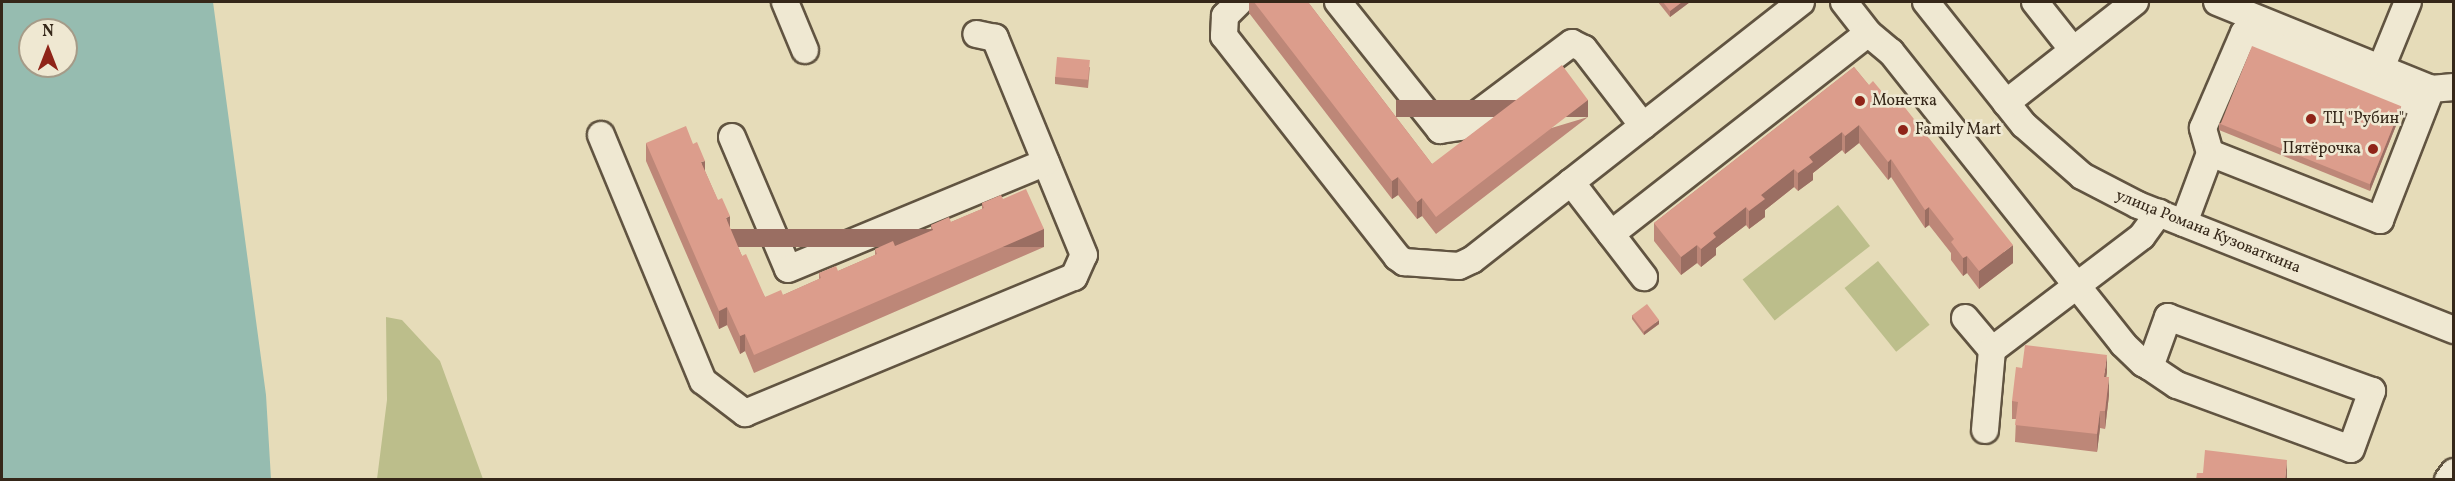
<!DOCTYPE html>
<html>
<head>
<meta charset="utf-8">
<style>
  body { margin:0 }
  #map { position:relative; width:2455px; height:481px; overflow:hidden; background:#e6dcb9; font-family:Vollkorn,serif }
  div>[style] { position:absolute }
  .green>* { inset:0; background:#bcbe8b; transform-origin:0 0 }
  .water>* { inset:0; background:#96bcb0 }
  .roads { filter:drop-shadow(2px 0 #615441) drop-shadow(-2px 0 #615441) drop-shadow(0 2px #615441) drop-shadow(0 -2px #615441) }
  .minor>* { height:26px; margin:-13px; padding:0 13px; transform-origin:13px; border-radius:13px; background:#efe8d2 }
  .wall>* { inset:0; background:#bd8778 }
  .shaded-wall>* { inset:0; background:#9a6e62; transform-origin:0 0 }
  .building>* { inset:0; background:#dc9d8c; transform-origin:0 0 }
  .dots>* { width:16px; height:16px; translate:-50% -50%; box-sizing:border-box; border:3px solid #efe8d2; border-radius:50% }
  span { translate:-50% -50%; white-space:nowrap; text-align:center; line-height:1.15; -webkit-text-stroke:5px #efe8d2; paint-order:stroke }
  .poi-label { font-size:16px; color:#352719 }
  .left { translate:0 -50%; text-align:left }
  .right { translate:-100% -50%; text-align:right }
  .street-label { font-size:16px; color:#352719 }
  .frame { position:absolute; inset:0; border:3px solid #352719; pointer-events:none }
  .north { position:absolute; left:18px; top:18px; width:60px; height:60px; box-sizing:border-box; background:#efe8d2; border:2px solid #a59b88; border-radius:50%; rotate:0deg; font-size:16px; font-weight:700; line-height:24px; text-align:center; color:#352719 }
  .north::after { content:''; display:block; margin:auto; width:21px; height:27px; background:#8f2418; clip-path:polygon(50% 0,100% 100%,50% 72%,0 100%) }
</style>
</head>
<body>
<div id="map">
  <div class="green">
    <div style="left:1838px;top:205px;width:52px;height:121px;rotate:52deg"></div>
    <div style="left:1878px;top:261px;width:82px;height:43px;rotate:51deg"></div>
    <div style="clip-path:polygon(386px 317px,402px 320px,440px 361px,483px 479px,377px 479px,387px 400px)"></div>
  </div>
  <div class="water">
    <div style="clip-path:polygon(evenodd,2px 2px,213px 2px,266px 395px,271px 479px,2px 479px,2px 2px,30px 30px,66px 30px,66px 66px,30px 66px,30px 30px)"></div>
  </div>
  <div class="roads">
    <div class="minor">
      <div style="left:785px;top:2px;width:52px;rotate:67.4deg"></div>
      <div style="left:1239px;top:2px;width:20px;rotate:135deg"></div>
      <div style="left:1225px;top:16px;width:20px;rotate:93deg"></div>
      <div style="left:1224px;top:36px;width:281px;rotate:51.9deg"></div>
      <div style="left:1397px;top:257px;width:9px;rotate:36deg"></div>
      <div style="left:1404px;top:262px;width:55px;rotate:4.2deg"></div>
      <div style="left:1459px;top:266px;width:14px;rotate:-25deg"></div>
      <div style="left:1472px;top:260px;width:418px;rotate:-38.1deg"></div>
      <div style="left:1338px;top:2px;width:164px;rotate:51.4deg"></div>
      <div style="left:1440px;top:130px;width:20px;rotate:-9deg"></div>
      <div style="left:1460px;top:127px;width:140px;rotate:-36.9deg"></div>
      <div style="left:1572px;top:43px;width:13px;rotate:27deg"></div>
      <div style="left:1584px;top:49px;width:97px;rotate:52.5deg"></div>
      <div style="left:1844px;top:2px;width:39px;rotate:52deg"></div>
      <div style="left:1926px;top:2px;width:157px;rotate:51.5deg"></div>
      <div style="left:2024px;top:125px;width:77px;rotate:41.3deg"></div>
      <div style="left:2082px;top:176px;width:63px;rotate:27.4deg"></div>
      <div style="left:2138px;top:205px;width:340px;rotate:21.6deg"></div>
      <div style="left:2035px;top:2px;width:61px;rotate:51.6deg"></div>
      <div style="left:2217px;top:2px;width:231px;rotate:22.1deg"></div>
      <div style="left:2431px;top:89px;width:23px;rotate:-5deg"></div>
      <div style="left:2381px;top:68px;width:71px;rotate:-67.8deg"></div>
      <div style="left:2006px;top:103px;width:164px;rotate:-38.1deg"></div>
      <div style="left:601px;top:135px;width:266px;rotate:67.5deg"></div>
      <div style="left:703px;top:381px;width:53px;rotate:37.3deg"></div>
      <div style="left:745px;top:413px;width:356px;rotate:-22.5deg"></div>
      <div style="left:1074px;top:277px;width:24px;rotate:-66deg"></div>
      <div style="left:1084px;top:255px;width:235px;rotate:-112.3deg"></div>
      <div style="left:995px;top:38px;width:19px;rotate:-168deg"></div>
      <div style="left:732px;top:137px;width:143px;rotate:67deg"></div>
      <div style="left:788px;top:269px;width:279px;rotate:-22.5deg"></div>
      <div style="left:2210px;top:153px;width:26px;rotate:-106deg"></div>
      <div style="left:2203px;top:128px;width:103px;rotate:-66.7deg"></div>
      <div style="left:2244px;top:33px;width:194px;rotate:22.1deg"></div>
      <div style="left:1571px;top:182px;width:120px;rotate:52.5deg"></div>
      <div style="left:2184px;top:223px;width:75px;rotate:-69.6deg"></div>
      <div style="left:2210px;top:153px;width:183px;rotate:21.5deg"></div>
      <div style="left:2380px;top:220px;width:141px;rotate:-68.7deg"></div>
      <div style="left:1611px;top:234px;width:326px;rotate:-38deg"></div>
      <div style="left:1868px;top:33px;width:30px;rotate:40deg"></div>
      <div style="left:1891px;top:52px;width:373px;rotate:51.5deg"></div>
      <div style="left:2123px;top:344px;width:28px;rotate:44deg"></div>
      <div style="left:2143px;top:363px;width:8px;rotate:30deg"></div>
      <div style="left:2150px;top:367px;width:32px;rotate:34deg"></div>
      <div style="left:2177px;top:385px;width:185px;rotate:20.2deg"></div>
      <div style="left:2351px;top:449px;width:62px;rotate:-70.1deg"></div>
      <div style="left:2372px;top:391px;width:217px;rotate:-160.1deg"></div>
      <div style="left:2168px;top:317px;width:53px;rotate:109.8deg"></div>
      <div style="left:1965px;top:318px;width:42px;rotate:49.8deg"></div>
      <div style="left:1985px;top:430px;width:80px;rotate:-85deg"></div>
      <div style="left:1992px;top:350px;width:188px;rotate:-37.2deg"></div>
      <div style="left:2142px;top:236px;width:29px;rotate:-54deg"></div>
      <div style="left:2448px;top:480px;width:10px;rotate:-53deg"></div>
    </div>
  </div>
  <div class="wall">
    <div style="clip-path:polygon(1249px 2px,1308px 2px,1432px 164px,1588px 117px,1436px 234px,1422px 216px,1417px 219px,1398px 195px,1392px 199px,1249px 13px)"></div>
    <div style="clip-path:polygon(1658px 2px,1690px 2px,1670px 17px)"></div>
    <div style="clip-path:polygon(1090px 67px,1088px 88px,1055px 84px,1055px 77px)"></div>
    <div style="clip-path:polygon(1854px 67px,2013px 263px,1979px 289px,1967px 273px,1963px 276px,1951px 260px,1951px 253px,1929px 225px,1925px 228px,1891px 177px,1888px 180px,1859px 143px,1845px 154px,1842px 150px,1813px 173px,1813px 180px,1798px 191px,1794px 187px,1765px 210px,1765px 217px,1749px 229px,1746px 225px,1716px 248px,1716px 255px,1701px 267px,1697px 263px,1681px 275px,1654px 241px,1654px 223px)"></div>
    <div style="clip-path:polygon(2401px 113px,2370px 191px,2219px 130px,2219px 123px)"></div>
    <div style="clip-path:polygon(646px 143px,705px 171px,742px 256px,765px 297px,783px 295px,819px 279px,819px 273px,838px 271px,875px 255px,875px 249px,895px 246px,931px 231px,931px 225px,951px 222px,982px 209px,982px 203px,1003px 199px,1044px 247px,754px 373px,745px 351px,740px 354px,727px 325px,719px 329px,646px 161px)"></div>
    <div style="clip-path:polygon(1632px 315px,1659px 324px,1644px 335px,1632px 319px)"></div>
    <div style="clip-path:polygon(2107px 372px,2106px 377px,2109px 395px,2105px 429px,2100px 428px,2097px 452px,2015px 442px,2016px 419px,2012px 419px,2012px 401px)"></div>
  </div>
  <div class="shaded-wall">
    <div style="clip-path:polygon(1682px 2px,1690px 2px,1670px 17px,1670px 11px)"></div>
    <div style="left:1588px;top:100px;width:17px;height:192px;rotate:90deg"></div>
    <div style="clip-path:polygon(2401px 106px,2401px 113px,2370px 191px,2370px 184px)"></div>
    <div style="clip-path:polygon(1859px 125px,1859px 143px,1845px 154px,1845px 136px)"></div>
    <div style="clip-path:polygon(1842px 132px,1842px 150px,1813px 173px,1813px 180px,1798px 191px,1798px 173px,1809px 157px)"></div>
    <div style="clip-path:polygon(1891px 159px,1891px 177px,1888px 180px,1888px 162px)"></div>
    <div style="clip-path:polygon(705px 161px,705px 179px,701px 162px)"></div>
    <div style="clip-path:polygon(1794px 169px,1794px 187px,1765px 210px,1765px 217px,1749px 229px,1749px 211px,1761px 195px)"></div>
    <div style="clip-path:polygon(1398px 177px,1398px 195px,1392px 199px,1392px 181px)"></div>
    <div style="clip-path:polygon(1422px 198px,1422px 216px,1417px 219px,1417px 202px)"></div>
    <div style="clip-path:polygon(1746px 207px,1746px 225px,1716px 248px,1716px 255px,1701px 267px,1701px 249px,1713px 233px)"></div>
    <div style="clip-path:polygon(1929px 207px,1929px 225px,1925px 228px,1925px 210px)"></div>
    <div style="clip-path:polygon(730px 216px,730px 234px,726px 218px)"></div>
    <div style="left:1044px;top:229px;width:18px;height:316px;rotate:90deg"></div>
    <div style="clip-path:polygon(1697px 245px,1697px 263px,1681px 275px,1681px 257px)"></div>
    <div style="clip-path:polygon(2013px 245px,2013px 263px,1979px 289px,1979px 271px)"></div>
    <div style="clip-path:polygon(1967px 256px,1967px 273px,1963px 276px,1963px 258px)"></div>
    <div style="clip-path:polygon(727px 307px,727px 325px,719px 329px,719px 311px)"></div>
    <div style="clip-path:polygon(1659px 320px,1659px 324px,1644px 335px,1644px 332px)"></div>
    <div style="clip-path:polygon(745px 334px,745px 351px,740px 354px,740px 336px)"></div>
    <div style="clip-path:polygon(2107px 355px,2107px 372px,2104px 394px,2104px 377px)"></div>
    <div style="clip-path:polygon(2109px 377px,2109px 395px,2105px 429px,2105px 411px)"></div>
    <div style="clip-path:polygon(2100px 411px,2100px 428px,2097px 452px,2097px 434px)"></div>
    <div style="clip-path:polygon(2287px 460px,2287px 480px,2285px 480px)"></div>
  </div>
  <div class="building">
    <div style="clip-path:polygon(1254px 2px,1308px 2px,1432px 164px,1562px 65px,1588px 100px,1436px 217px,1422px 198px,1417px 202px,1398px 177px,1392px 181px)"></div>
    <div style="clip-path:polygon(1663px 2px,1682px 2px,1670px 11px)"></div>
    <div style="left:2252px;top:46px;width:161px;height:84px;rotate:22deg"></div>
    <div style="left:1057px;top:57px;width:33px;height:20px;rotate:5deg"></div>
    <div style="clip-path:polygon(1854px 67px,1869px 85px,1873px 81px,1893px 105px,1899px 100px,2013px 245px,1979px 271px,1967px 256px,1963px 258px,1951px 242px,1954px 239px,1929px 207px,1925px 210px,1891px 159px,1888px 162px,1859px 125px,1845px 136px,1842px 132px,1809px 157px,1813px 162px,1798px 173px,1794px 169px,1761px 195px,1765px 199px,1749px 211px,1746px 207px,1713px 233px,1716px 237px,1701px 249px,1697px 245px,1681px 257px,1654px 223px)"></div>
    <div style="clip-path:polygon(686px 126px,693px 144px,697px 142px,705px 161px,701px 162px,718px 200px,722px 198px,730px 216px,726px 218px,742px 256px,746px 254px,765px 297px,781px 290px,783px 295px,821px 278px,819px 273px,836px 266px,838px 271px,877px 254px,875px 249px,893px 241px,895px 246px,933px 230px,931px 225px,949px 217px,951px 222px,984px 208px,982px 203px,1001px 195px,1003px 199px,1026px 189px,1044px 229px,754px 355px,745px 334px,740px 336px,727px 307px,719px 311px,646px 143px)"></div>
    <div style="left:1647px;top:304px;width:20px;height:19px;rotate:53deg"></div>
    <div style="clip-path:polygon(2025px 345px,2107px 355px,2104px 377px,2109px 377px,2105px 411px,2100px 411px,2097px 434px,2015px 425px,2018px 402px,2012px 401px,2016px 367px,2022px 368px)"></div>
    <div style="clip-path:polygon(2205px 450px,2287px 460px,2285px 480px,2196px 480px,2197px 473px,2203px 473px)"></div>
  </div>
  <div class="dots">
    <div style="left:1860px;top:101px;background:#8f2418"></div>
    <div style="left:2311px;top:119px;background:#8f2418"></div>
    <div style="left:1903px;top:130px;background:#8f2418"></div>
    <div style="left:2373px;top:149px;background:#8f2418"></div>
  </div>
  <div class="poi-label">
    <span class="left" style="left:1872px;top:101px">Монетка</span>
    <span class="left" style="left:2323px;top:119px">ТЦ "Рубин"</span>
    <span class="left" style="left:1915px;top:130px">Family Mart</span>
    <span class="right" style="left:2361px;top:149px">Пятёрочка</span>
  </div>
  <div class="street-label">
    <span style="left:2208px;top:232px;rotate:22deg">улица Романа Кузоваткина</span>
  </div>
  <div class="frame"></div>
  <div class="north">N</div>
</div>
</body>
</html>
